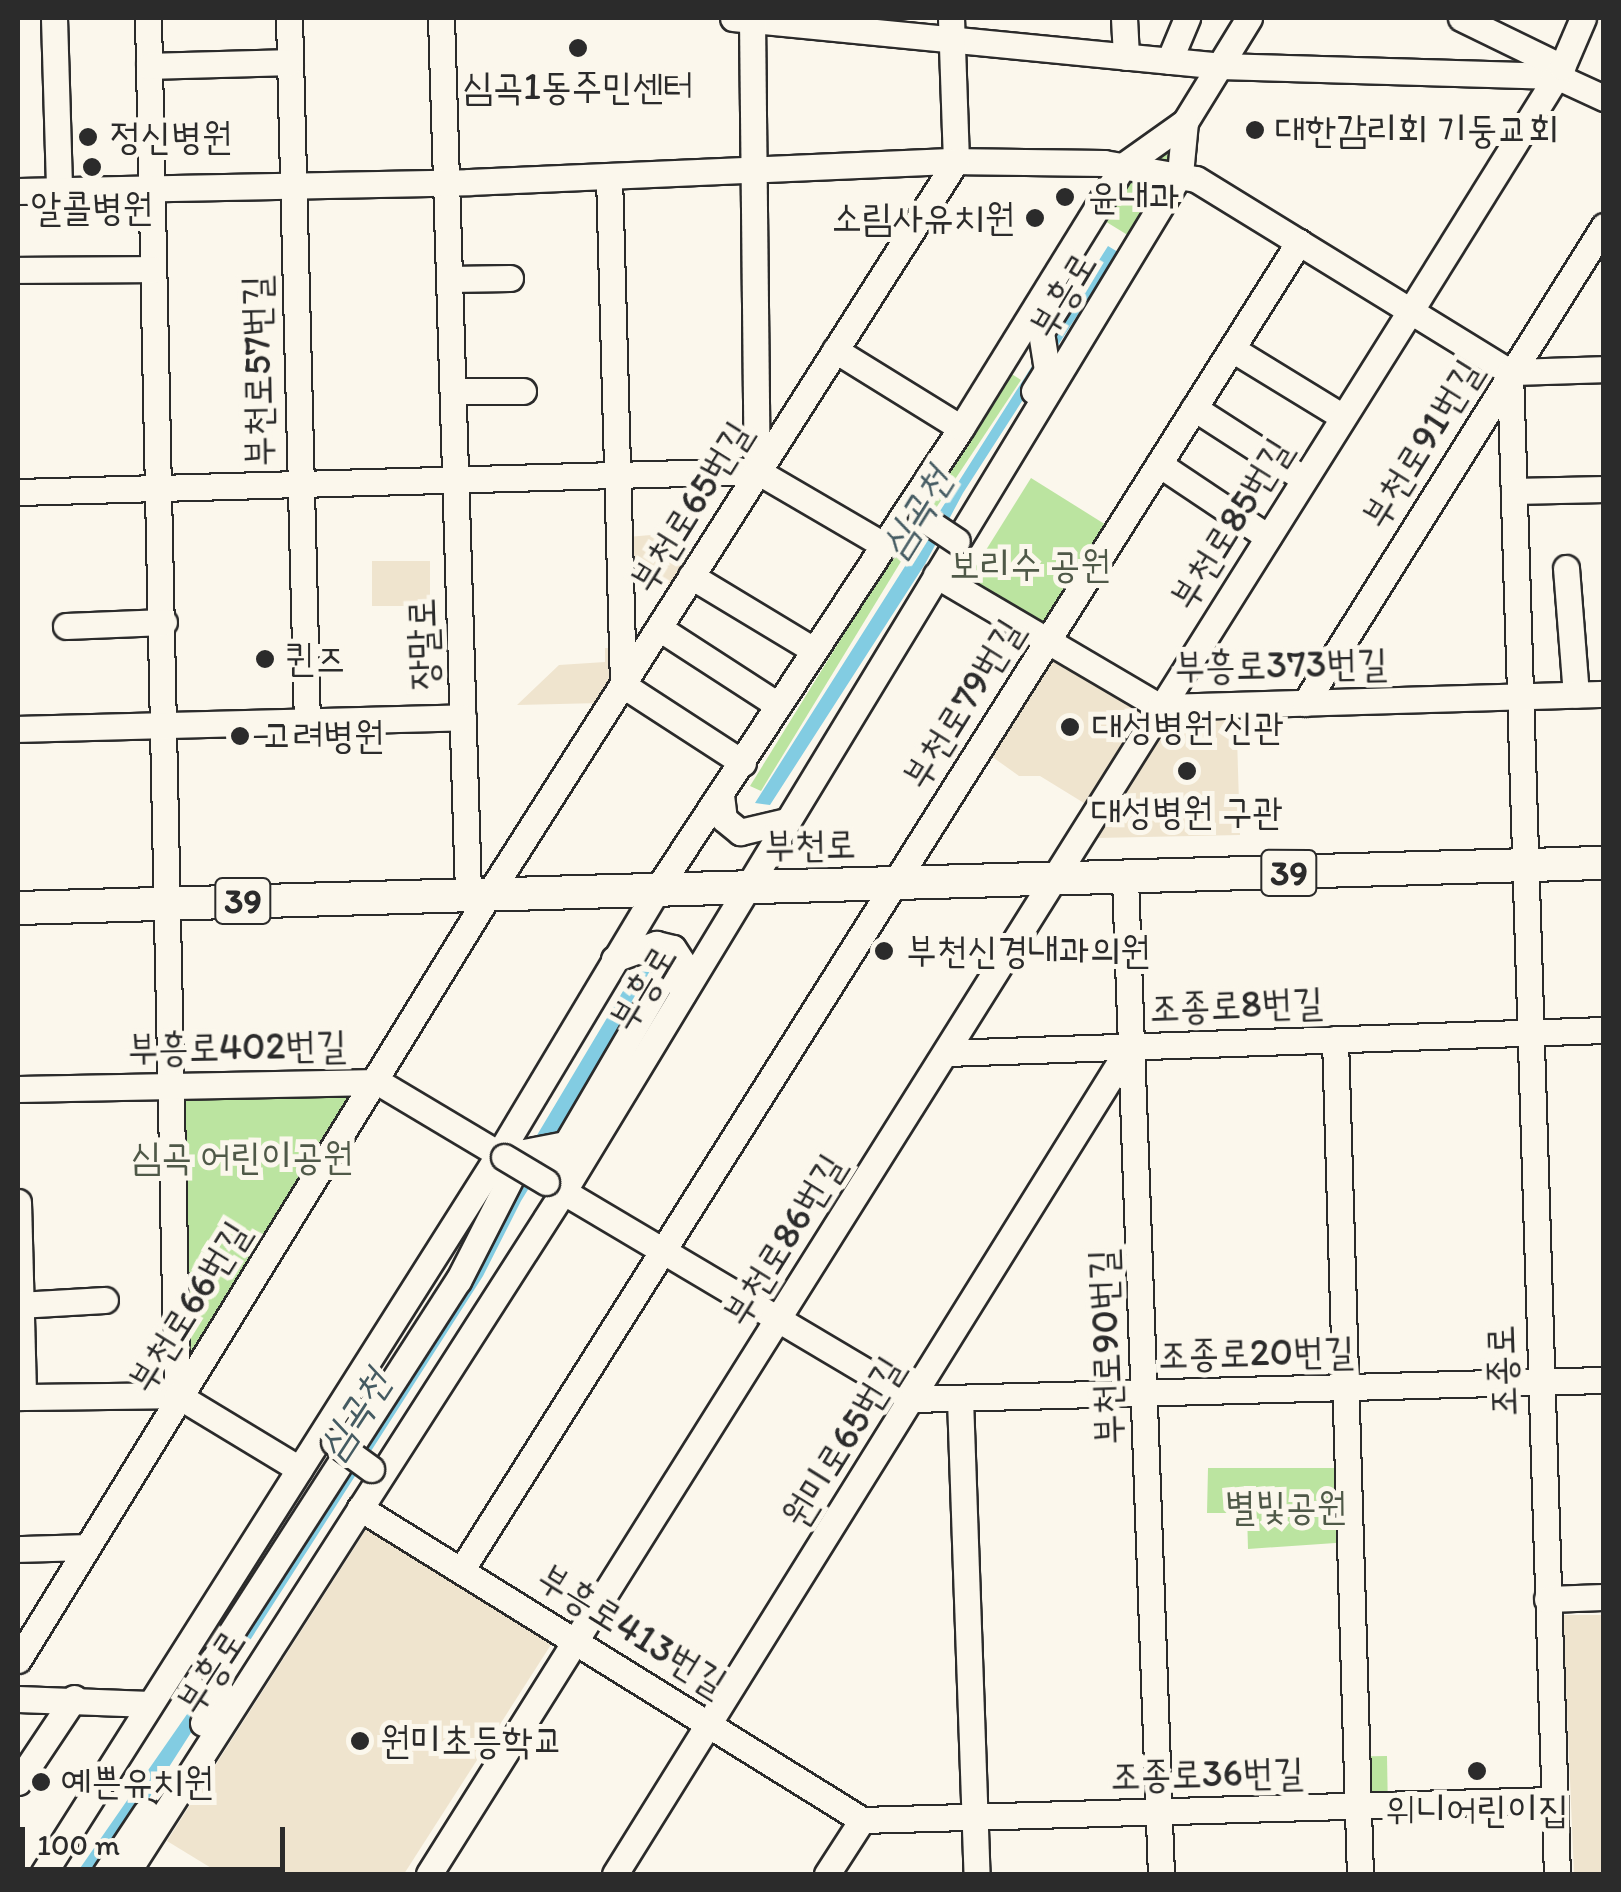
<!DOCTYPE html>
<html>
<head>
<meta charset="utf-8">
<style>
  body { margin:0 }
  #map { position:relative; width:1621px; height:1892px; overflow:hidden; background:#fbf7ec; font-family:Itim,"Poor Story",sans-serif }
  div>[style] { position:absolute }
  .built>* { inset:0; background:#efe4ce; transform-origin:0 0 }
  .green>* { inset:0; background:#bbe4a0; transform-origin:0 0 }
  .water>* { inset:0; background:#82cce2 }
  .roads { filter:drop-shadow(2px 0 #2b2b2b) drop-shadow(-2px 0 #2b2b2b) drop-shadow(0 2px #2b2b2b) drop-shadow(0 -2px #2b2b2b) }
  .minor>* { height:25px; margin:-12.5px; padding:0 12.5px; transform-origin:12.5px; border-radius:12.5px; background:#fbf7ec }
  .major>* { height:32px; margin:-16px; padding:0 16px; transform-origin:16px; border-radius:16px; background:#fbf7ec }
  .bridges { filter:drop-shadow(2px 0 #2b2b2b) drop-shadow(-2px 0 #2b2b2b) drop-shadow(0 2px #2b2b2b) drop-shadow(0 -2px #2b2b2b) }
  .minor-bridge>* { height:25px; margin:-12.5px; padding:0 12.5px; transform-origin:12.5px; border-radius:12.5px; background:#fbf7ec }
  .dots>* { width:28px; height:28px; translate:-50% -50%; box-sizing:border-box; border:5px solid #fbf7ec; border-radius:50% }
  span { translate:-50% -50%; white-space:nowrap; text-align:center; line-height:1.15; -webkit-text-stroke:10px #fbf7ec; paint-order:stroke }
  .shield-label span { padding:2px 8px; background:#fbf7ec; border:2px solid; border-radius:8px; -webkit-text-stroke-width:0 }
  .shield-label { font-size:35px; color:#2b2b2b; font-weight:700 }
  .poi-label { font-size:38px; color:#2b2b2b }
  .left { translate:0 -50%; text-align:left }
  .right { translate:-100% -50%; text-align:right }
  .street-label { font-size:38px; color:#2b2b2b }
  .park-label { font-size:38px; color:#4f5948 }
  .water-label { font-size:40px; color:#455b62; font-style:italic }
  .frame { position:absolute; inset:0; border:20px solid #2b2b2b; pointer-events:none }
  .scale { position:absolute; left:20px; top:1827px; width:265px; height:45px; box-sizing:border-box; border:5px solid #2b2b2b; border-top:0; padding-left:12px; font-size:30px; line-height:35px; white-space:nowrap; color:#2b2b2b; -webkit-text-stroke:8px #fbf7ec; paint-order:stroke }
</style>
</head>
<body>
<div id="map">
  <div class="built">
    <div style="clip-path:polygon(651px 535px,691px 557px,673px 585px,630px 578px,627px 537px)"></div>
    <div style="left:430px;top:561px;width:45px;height:58px;rotate:90deg"></div>
    <div style="clip-path:polygon(1046px 642px,1160px 707px,1097px 811px,1040px 776px,1019px 776px,980px 748px)"></div>
    <div style="clip-path:polygon(605px 648px,615px 648px,615px 680px,601px 703px,517px 705px,559px 665px,605px 662px)"></div>
    <div style="clip-path:polygon(1236px 705px,1240px 835px,1097px 838px,1171px 707px)"></div>
    <div style="clip-path:polygon(367px 1528px,554px 1640px,404px 1874px,221px 1874px,167px 1841px)"></div>
    <div style="clip-path:polygon(1563px 1615px,1603px 1615px,1603px 1874px,1574px 1874px)"></div>
  </div>
  <div class="green">
    <div style="clip-path:polygon(1177px 154px,1139px 242px,1095px 215px,1139px 155px)"></div>
    <div style="clip-path:polygon(1010px 373px,1021px 380px,934px 511px,925px 506px)"></div>
    <div style="left:1031px;top:478px;width:90px;height:120px;rotate:32deg"></div>
    <div style="clip-path:polygon(914px 521px,922px 527px,761px 791px,750px 786px)"></div>
    <div style="clip-path:polygon(355px 1093px,186px 1367px,178px 1095px)"></div>
    <div style="clip-path:polygon(1208px 1468px,1348px 1468px,1350px 1542px,1248px 1549px,1247px 1513px,1207px 1513px)"></div>
    <div style="left:1387px;top:1756px;width:50px;height:30px;rotate:89deg"></div>
  </div>
  <div class="water">
    <div style="clip-path:polygon(1108px 246px,1118px 252px,963px 493px,925px 564px,770px 805px,755px 803px)"></div>
    <div style="clip-path:polygon(635px 971px,661px 973px,521px 1201px,483px 1276px,114px 1853px,97px 1874px,76px 1874px,217px 1671px)"></div>
  </div>
  <div class="roads">
    <div class="minor">
      <div style="left:54px;top:18px;width:173px;rotate:88.3deg"></div>
      <div style="left:148px;top:18px;width:1377px;rotate:88.79deg"></div>
      <div style="left:289px;top:18px;width:705px;rotate:88.54deg"></div>
      <div style="left:441px;top:18px;width:876px;rotate:88.23deg"></div>
      <div style="left:733px;top:18px;width:489px;rotate:5.6deg"></div>
      <div style="left:1220px;top:66px;width:336px;rotate:1.7deg"></div>
      <div style="left:1556px;top:76px;width:53px;rotate:24.6deg"></div>
      <div style="left:752px;top:18px;width:453px;rotate:89.4deg"></div>
      <div style="left:951px;top:18px;width:143px;rotate:88deg"></div>
      <div style="left:1124px;top:18px;width:39px;rotate:87deg"></div>
      <div style="left:1461px;top:18px;width:112px;rotate:25.9deg"></div>
      <div style="left:1169px;top:61px;width:47px;rotate:-67.3deg"></div>
      <div style="left:149px;top:66px;width:141px;rotate:-1.6deg"></div>
      <div style="left:609px;top:176px;width:509px;rotate:88.42deg"></div>
      <div style="left:623px;top:685px;width:143px;rotate:33deg"></div>
      <div style="left:18px;top:191px;width:451px;rotate:-1.1deg"></div>
      <div style="left:469px;top:182px;width:487px;rotate:-2.5deg"></div>
      <div style="left:956px;top:161px;width:148px;rotate:0.8deg"></div>
      <div style="left:1104px;top:163px;width:93px;rotate:9.9deg"></div>
      <div style="left:1196px;top:179px;width:369px;rotate:31.6deg"></div>
      <div style="left:1510px;top:372px;width:94px;rotate:-1.8deg"></div>
      <div style="left:18px;top:270px;width:135px;rotate:-0.4deg"></div>
      <div style="left:450px;top:279px;width:60px;rotate:-1deg"></div>
      <div style="left:1232px;top:349px;width:130px;rotate:31.5deg"></div>
      <div style="left:835px;top:350px;width:148px;rotate:31.8deg"></div>
      <div style="left:1510px;top:372px;width:1503px;rotate:88.21deg"></div>
      <div style="left:453px;top:391px;width:70px"></div>
      <div style="left:1034px;top:391px;width:25px;rotate:-58deg"></div>
      <div style="left:1047px;top:370px;width:38px;rotate:-99deg"></div>
      <div style="left:1041px;top:332px;width:32px;rotate:-58deg"></div>
      <div style="left:1194px;top:408px;width:131px;rotate:32.8deg"></div>
      <div style="left:1159px;top:464px;width:131px;rotate:33.8deg"></div>
      <div style="left:1514px;top:491px;width:90px;rotate:-1.3deg"></div>
      <div style="left:18px;top:492px;width:739px;rotate:-1.63deg"></div>
      <div style="left:757px;top:471px;width:145px;rotate:30.3deg"></div>
      <div style="left:1566px;top:568px;width:127px;rotate:85.5deg"></div>
      <div style="left:936px;top:575px;width:260px;rotate:30.5deg"></div>
      <div style="left:1160px;top:707px;width:444px;rotate:-1.7deg"></div>
      <div style="left:691px;top:576px;width:141px;rotate:31.1deg"></div>
      <div style="left:66px;top:626px;width:98px;rotate:-2.3deg"></div>
      <div style="left:659px;top:628px;width:142px;rotate:32.9deg"></div>
      <div style="left:1305px;top:703px;width:563px;rotate:-57.92deg"></div>
      <div style="left:18px;top:729px;width:445px;rotate:-1.5deg"></div>
      <div style="left:721px;top:795px;width:24px;rotate:83deg"></div>
      <div style="left:724px;top:819px;width:21px;rotate:39deg"></div>
      <div style="left:740px;top:832px;width:47px;rotate:-13.4deg"></div>
      <div style="left:1125px;top:879px;width:996px;rotate:87.93deg"></div>
      <div style="left:614px;top:959px;width:45px;rotate:-19.7deg"></div>
      <div style="left:656px;top:944px;width:17px;rotate:13deg"></div>
      <div style="left:673px;top:948px;width:17px;rotate:57deg"></div>
      <div style="left:682px;top:962px;width:33px;rotate:90deg"></div>
      <div style="left:1335px;top:1039px;width:835px;rotate:88.29deg"></div>
      <div style="left:946px;top:1053px;width:658px;rotate:-2deg"></div>
      <div style="left:18px;top:1089px;width:360px;rotate:-1.1deg"></div>
      <div style="left:378px;top:1082px;width:147px;rotate:30.8deg"></div>
      <div style="left:552px;top:1168px;width:214px;rotate:-59.7deg"></div>
      <div style="left:552px;top:1185px;width:420px;rotate:30.7deg"></div>
      <div style="left:913px;top:1399px;width:691px;rotate:-1.58deg"></div>
      <div style="left:18px;top:1202px;width:195px;rotate:88.5deg"></div>
      <div style="left:18px;top:1305px;width:87px;rotate:-3.3deg"></div>
      <div style="left:18px;top:1397px;width:159px;rotate:-0.7deg"></div>
      <div style="left:177px;top:1395px;width:143px;rotate:31.2deg"></div>
      <div style="left:960px;top:1399px;width:475px;rotate:88deg"></div>
      <div style="left:360px;top:1508px;width:591px;rotate:31.86deg"></div>
      <div style="left:18px;top:1549px;width:67px;rotate:-1.7deg"></div>
      <div style="left:462px;top:1569px;width:1569px;rotate:-57.76deg"></div>
      <div style="left:1547px;top:1599px;width:57px;rotate:-2deg"></div>
      <div style="left:18px;top:1660px;width:899px;rotate:-58.41deg"></div>
      <div style="left:489px;top:894px;width:869px;rotate:-57.5deg"></div>
      <div style="left:18px;top:1699px;width:132px;rotate:2.2deg"></div>
      <div style="left:203px;top:1723px;width:34px;rotate:-58deg"></div>
      <div style="left:221px;top:1694px;width:33px;rotate:-106deg"></div>
      <div style="left:212px;top:1662px;width:454px;rotate:-57.2deg"></div>
      <div style="left:458px;top:1281px;width:145px;rotate:-62.9deg"></div>
      <div style="left:524px;top:1152px;width:38px;rotate:-11deg"></div>
      <div style="left:18px;top:1782px;width:101px;rotate:-56.3deg"></div>
      <div style="left:862px;top:1820px;width:692px;rotate:-1.66deg"></div>
      <div style="left:43px;top:1874px;width:852px;rotate:-57.65deg"></div>
      <div style="left:499px;top:1154px;width:310px;rotate:-59.1deg"></div>
      <div style="left:658px;top:888px;width:551px;rotate:-56.63deg"></div>
      <div style="left:961px;top:428px;width:308px;rotate:-58.3deg"></div>
      <div style="left:1123px;top:166px;width:76px;rotate:-35.4deg"></div>
      <div style="left:1185px;top:122px;width:122px;rotate:-58.4deg"></div>
      <div style="left:105px;top:1874px;width:74px;rotate:-56.5deg"></div>
      <div style="left:126px;top:1874px;width:810px;rotate:-57.35deg"></div>
      <div style="left:563px;top:1192px;width:1190px;rotate:-58.78deg"></div>
      <div style="left:1180px;top:174px;width:52px;rotate:-84.5deg"></div>
      <div style="left:429px;top:1874px;width:1847px;rotate:-57.88deg"></div>
      <div style="left:1411px;top:310px;width:286px;rotate:-58.1deg"></div>
      <div style="left:1562px;top:67px;width:53px;rotate:-66.8deg"></div>
      <div style="left:615px;top:1874px;width:975px;rotate:-58.12deg"></div>
      <div style="left:827px;top:1874px;width:64px;rotate:-57.1deg"></div>
    </div>
    <div class="major">
      <div style="left:18px;top:908px;width:1587px;rotate:-1.63deg"></div>
    </div>
  </div>
  <div class="bridges">
    <div class="minor-bridge">
      <div style="left:921px;top:517px;width:43px;rotate:33.7deg"></div>
      <div style="left:504px;top:1157px;width:49px;rotate:30.8deg"></div>
      <div style="left:334px;top:1442px;width:46px;rotate:36.1deg"></div>
    </div>
  </div>
  <div class="dots">
    <div style="left:578px;top:48px;background:#2b2b2b"></div>
    <div style="left:1255px;top:130px;background:#2b2b2b"></div>
    <div style="left:88px;top:137px;background:#2b2b2b"></div>
    <div style="left:92px;top:167px;background:#2b2b2b"></div>
    <div style="left:1065px;top:197px;background:#2b2b2b"></div>
    <div style="left:1035px;top:218px;background:#2b2b2b"></div>
    <div style="left:265px;top:659px;background:#2b2b2b"></div>
    <div style="left:1070px;top:727px;background:#2b2b2b"></div>
    <div style="left:240px;top:736px;background:#2b2b2b"></div>
    <div style="left:1187px;top:771px;background:#2b2b2b"></div>
    <div style="left:884px;top:951px;background:#2b2b2b"></div>
    <div style="left:360px;top:1741px;background:#2b2b2b"></div>
    <div style="left:1477px;top:1771px;background:#2b2b2b"></div>
    <div style="left:41px;top:1782px;background:#2b2b2b"></div>
  </div>
  <div class="shield-label">
    <span style="left:1289px;top:873px">39</span>
    <span style="left:243px;top:901px">39</span>
  </div>
  <div class="poi-label">
    <span style="left:578px;top:87px">심곡1동주민센터</span>
    <span class="left" style="left:1275px;top:130px">대한감리회 기둥교회</span>
    <span class="left" style="left:110px;top:137px">정신병원</span>
    <span class="left" style="left:1088px;top:197px">윤내과</span>
    <span style="left:92px;top:208px">알콜병원</span>
    <span class="right" style="left:1015px;top:218px">소림사유치원</span>
    <span class="left" style="left:285px;top:659px">퀸즈</span>
    <span class="left" style="left:1092px;top:727px">대성병원 신관</span>
    <span class="left" style="left:262px;top:736px">고려병원</span>
    <span style="left:1187px;top:812px">대성병원 구관</span>
    <span class="left" style="left:906px;top:951px">부천신경내과의원</span>
    <span class="left" style="left:380px;top:1741px">원미초등학교</span>
    <span class="left" style="left:61px;top:1782px">예쁜유치원</span>
    <span style="left:1477px;top:1810px">위니어린이집</span>
  </div>
  <div class="street-label">
    <span style="left:1063px;top:295px;rotate:-59deg">부흥로</span>
    <span style="left:258px;top:371px;rotate:-91deg">부천로57번길</span>
    <span style="left:1422px;top:444px;rotate:-58deg">부천로91번길</span>
    <span style="left:691px;top:507px;rotate:-58deg">부천로65번길</span>
    <span style="left:1231px;top:524px;rotate:-58deg">부천로85번길</span>
    <span style="left:423px;top:644px;rotate:-92deg">장말로</span>
    <span style="left:1281px;top:665px;rotate:-1deg">부흥로373번길</span>
    <span style="left:963px;top:704px;rotate:-58deg">부천로79번길</span>
    <span style="left:810px;top:845px;rotate:-1deg">부천로</span>
    <span style="left:643px;top:988px;rotate:-59deg">부흥로</span>
    <span style="left:1236px;top:1005px;rotate:-2deg">조종로8번길</span>
    <span style="left:237px;top:1047px;rotate:-1deg">부흥로402번길</span>
    <span style="left:784px;top:1240px;rotate:-58deg">부천로86번길</span>
    <span style="left:189px;top:1307px;rotate:-58deg">부천로66번길</span>
    <span style="left:1106px;top:1347px;rotate:-92deg">부천로90번길</span>
    <span style="left:1256px;top:1353px;rotate:-1deg">조종로20번길</span>
    <span style="left:1502px;top:1371px;rotate:-92deg">조종로</span>
    <span style="left:843px;top:1442px;rotate:-58deg">원미로65번길</span>
    <span style="left:632px;top:1630px;rotate:32deg">부흥로413번길</span>
    <span style="left:211px;top:1672px;rotate:-57deg">부흥로</span>
    <span style="left:1207px;top:1774px;rotate:-1deg">조종로36번길</span>
  </div>
  <div class="park-label">
    <span style="left:1030px;top:565px">보리수 공원</span>
    <span style="left:242px;top:1157px">심곡 어린이공원</span>
    <span style="left:1286px;top:1507px">별빛공원</span>
  </div>
  <div class="water-label">
    <span style="left:915px;top:512px;rotate:-58deg">심곡천</span>
    <span style="left:353px;top:1414px;rotate:-57deg">심곡천</span>
  </div>
  <div class="frame"></div>
  <div class="scale">100 m</div>
</div>
</body>
</html>
